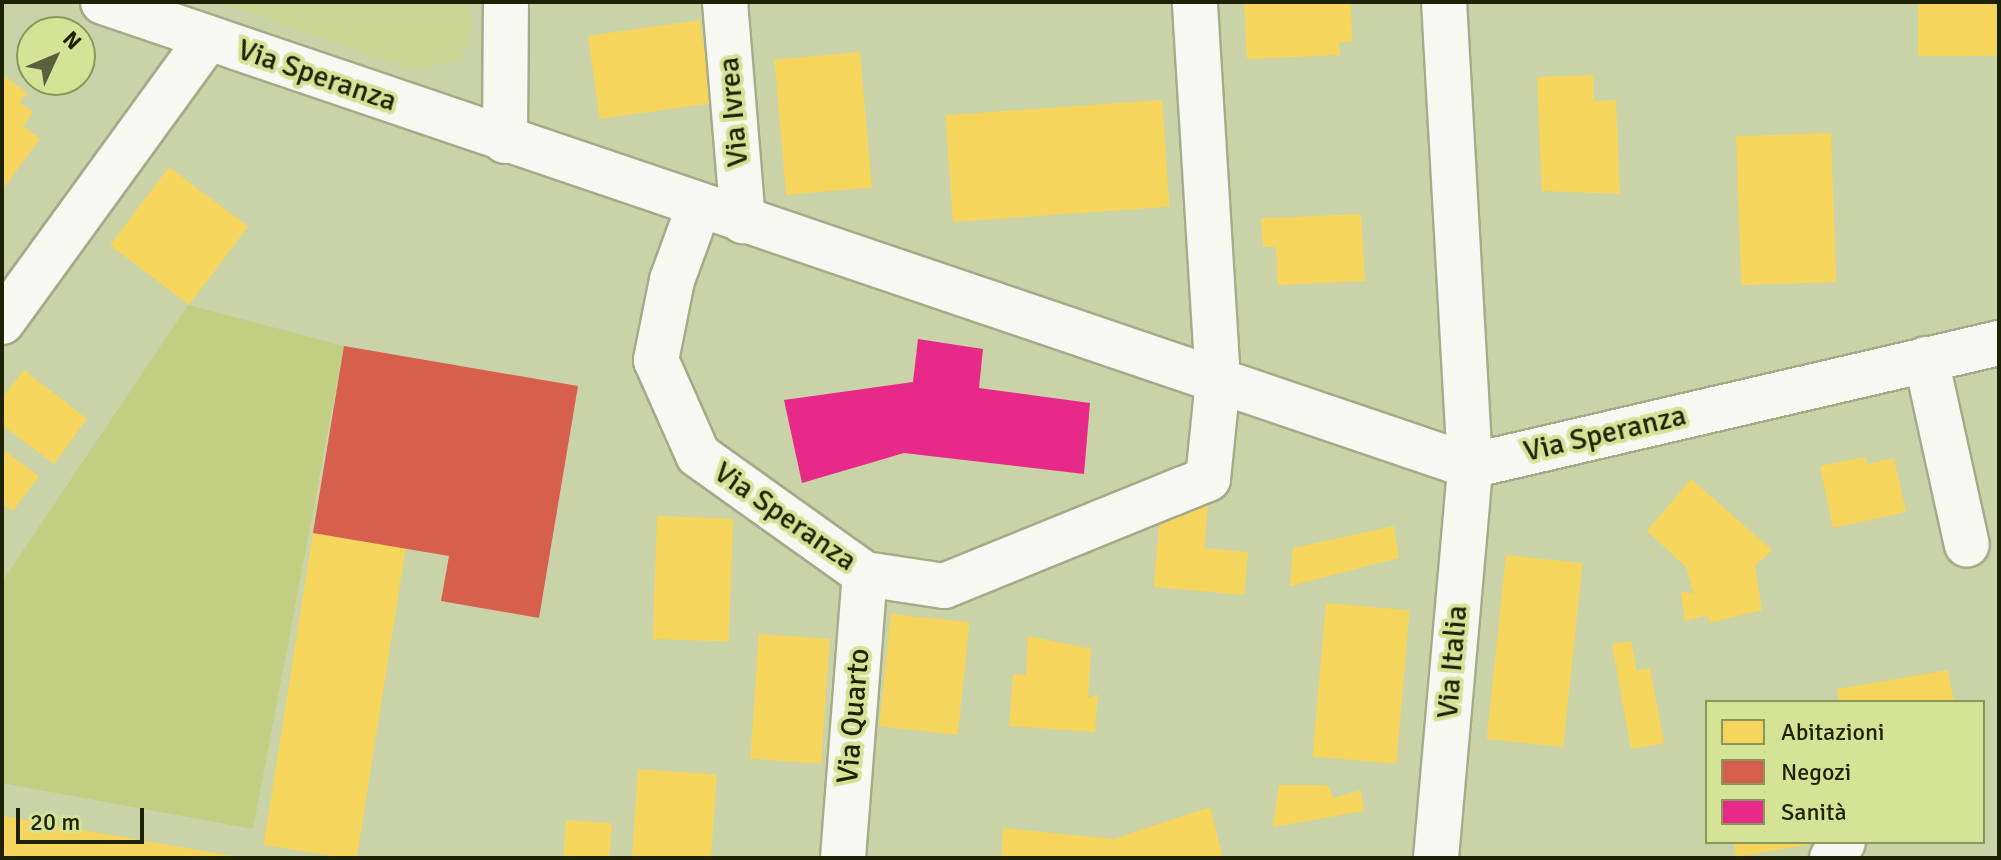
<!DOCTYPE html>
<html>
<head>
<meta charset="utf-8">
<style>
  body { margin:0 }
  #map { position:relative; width:2001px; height:860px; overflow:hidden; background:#cad2a8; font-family:Signika,sans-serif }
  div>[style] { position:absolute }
  .built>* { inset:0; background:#cbd695 }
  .green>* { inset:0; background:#c2ce81 }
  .homes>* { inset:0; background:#f6d55c; transform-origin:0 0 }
  .shops>* { inset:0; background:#d6604d }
  .health>* { inset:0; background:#e7298a }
  .roads { filter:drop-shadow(2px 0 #a5aa89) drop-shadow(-2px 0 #a5aa89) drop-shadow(0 2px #a5aa89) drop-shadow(0 -2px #a5aa89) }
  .minor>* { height:44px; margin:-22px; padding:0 22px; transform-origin:22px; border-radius:22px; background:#f7f8f2 }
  span { translate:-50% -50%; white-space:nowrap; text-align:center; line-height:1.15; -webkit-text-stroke:8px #d5e397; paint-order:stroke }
  .street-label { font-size:30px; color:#1e2204 }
  .frame { position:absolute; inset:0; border:4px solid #1e2204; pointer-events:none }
  .legend { position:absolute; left:1705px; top:700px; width:280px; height:144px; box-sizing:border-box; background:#d5e397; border:2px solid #8c965c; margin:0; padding:10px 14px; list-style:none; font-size:24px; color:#1e2204 }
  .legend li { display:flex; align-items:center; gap:16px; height:40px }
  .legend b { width:40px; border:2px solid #8c965c }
  .north { position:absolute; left:16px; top:16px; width:80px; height:80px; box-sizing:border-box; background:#d5e397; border:2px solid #8c965c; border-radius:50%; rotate:46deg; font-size:22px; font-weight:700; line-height:32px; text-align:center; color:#1e2204 }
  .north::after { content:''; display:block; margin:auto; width:28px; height:36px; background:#5a603d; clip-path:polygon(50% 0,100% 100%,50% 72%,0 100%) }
  .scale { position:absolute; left:16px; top:808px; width:128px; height:36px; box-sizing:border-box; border:4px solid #1e2204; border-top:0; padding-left:10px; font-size:24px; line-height:28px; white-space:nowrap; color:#1e2204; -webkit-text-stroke:6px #d5e397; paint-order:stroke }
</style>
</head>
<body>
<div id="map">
  <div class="built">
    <div style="clip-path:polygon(217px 2px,469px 2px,472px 32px,460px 60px,413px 70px)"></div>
  </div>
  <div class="green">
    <div style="clip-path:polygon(188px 305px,344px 346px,253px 829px,2px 783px,2px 582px)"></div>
  </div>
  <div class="homes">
    <div style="clip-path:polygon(1244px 2px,1351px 2px,1352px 42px,1339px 42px,1340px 55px,1247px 59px)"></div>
    <div style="left:1918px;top:2px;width:78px;height:54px"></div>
    <div style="left:700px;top:20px;width:84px;height:113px;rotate:82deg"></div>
    <div style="left:860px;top:52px;width:136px;height:86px;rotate:85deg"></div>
    <div style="clip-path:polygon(2px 74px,27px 93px,19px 102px,33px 112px,23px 126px,40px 139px,2px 190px)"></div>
    <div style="clip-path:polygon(1593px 75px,1594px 101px,1616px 100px,1620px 194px,1542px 191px,1537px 77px)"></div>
    <div style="left:1162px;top:100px;width:107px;height:217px;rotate:86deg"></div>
    <div style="left:1831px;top:133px;width:149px;height:95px;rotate:88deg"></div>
    <div style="left:169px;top:167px;width:99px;height:98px;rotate:37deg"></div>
    <div style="clip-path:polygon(1361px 214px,1365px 281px,1278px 285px,1276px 247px,1263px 247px,1261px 218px)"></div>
    <div style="clip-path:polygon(24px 370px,87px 419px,54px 464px,2px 425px,2px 398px)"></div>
    <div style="clip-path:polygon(2px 449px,39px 476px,13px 511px,2px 504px)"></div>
    <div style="clip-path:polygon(1865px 457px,1867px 464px,1894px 458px,1906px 512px,1833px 528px,1820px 466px)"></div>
    <div style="clip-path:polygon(1691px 479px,1772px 550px,1755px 566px,1762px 610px,1709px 623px,1708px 615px,1685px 621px,1681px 592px,1693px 593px,1686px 567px,1647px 531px)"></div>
    <div style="clip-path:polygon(1161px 502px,1208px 506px,1204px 548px,1248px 552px,1244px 595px,1154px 587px)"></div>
    <div style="left:657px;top:516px;width:76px;height:123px;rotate:2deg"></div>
    <div style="clip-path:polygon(1394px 526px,1399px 558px,1290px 586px,1293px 548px)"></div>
    <div style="left:313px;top:533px;width:94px;height:316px;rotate:9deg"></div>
    <div style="left:1506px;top:555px;width:77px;height:185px;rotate:6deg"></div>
    <div style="left:1326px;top:603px;width:84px;height:154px;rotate:5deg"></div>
    <div style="left:891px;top:614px;width:79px;height:113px;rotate:6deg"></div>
    <div style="left:759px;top:634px;width:71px;height:125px;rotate:4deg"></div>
    <div style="clip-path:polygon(1028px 636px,1091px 649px,1088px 698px,1098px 694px,1095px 732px,1009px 726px,1013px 674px,1026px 675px)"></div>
    <div style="clip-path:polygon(1631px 641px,1637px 671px,1650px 668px,1664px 743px,1631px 749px,1612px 644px)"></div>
    <div style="clip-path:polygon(1948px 670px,1954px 702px,1839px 702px,1837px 689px)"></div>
    <div style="left:638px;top:769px;width:79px;height:89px;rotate:4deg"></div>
    <div style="clip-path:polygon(1279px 785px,1327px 785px,1334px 798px,1361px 790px,1364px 811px,1273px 827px)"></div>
    <div style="clip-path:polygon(1210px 807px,1223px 858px,1001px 858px,1003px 828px,1113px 839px)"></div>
    <div style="clip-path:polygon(2px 816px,232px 856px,232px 858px,2px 858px)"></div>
    <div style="left:566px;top:820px;width:46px;height:38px;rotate:4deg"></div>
    <div style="clip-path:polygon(1734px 842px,1812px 842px,1812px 844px,1736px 857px)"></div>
  </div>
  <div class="shops">
    <div style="clip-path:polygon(344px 346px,578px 386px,539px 618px,441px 601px,449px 556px,313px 533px)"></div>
  </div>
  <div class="health">
    <div style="clip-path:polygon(918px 339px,983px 349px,979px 388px,1090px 403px,1084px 474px,904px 453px,802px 483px,784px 400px,913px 382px)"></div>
  </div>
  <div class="roads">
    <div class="minor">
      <div style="left:103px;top:2px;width:1444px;rotate:18.75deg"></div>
      <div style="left:1470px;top:466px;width:543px;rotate:-13.09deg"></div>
      <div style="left:725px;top:2px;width:220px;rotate:85.3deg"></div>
      <div style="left:505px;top:141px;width:139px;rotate:-89.6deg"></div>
      <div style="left:699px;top:206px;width:79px;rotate:110deg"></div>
      <div style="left:672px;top:280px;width:82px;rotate:101.3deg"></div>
      <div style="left:656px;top:360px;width:104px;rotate:66.1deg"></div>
      <div style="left:698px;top:455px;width:205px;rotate:35.5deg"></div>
      <div style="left:865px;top:574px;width:80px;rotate:8.6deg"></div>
      <div style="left:944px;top:586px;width:285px;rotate:-22.1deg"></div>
      <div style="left:1208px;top:479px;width:99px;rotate:-84.2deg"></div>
      <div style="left:1218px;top:381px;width:380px;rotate:-93.5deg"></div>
      <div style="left:2px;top:322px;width:351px;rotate:-54deg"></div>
      <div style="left:1926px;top:359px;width:190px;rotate:77.6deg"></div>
      <div style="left:843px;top:858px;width:285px;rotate:-85.6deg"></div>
      <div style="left:1436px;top:858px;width:393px;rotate:-85deg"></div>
      <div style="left:1470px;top:466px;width:465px;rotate:-93.2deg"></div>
      <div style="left:1832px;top:858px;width:19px;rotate:-55deg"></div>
    </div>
  </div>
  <div class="street-label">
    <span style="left:317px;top:76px;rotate:19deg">Via Speranza</span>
    <span style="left:734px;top:112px;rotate:-95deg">Via Ivrea</span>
    <span style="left:1605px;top:434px;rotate:-13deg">Via Speranza</span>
    <span style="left:785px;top:517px;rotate:35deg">Via Speranza</span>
    <span style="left:1453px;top:662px;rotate:-85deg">Via Italia</span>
    <span style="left:854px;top:716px;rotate:-85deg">Via Quarto</span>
  </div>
  <div class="frame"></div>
  <ul class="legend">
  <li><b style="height:22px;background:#f6d55c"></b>Abitazioni</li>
  <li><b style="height:22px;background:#d6604d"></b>Negozi</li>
  <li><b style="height:22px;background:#e7298a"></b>Sanità</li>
  </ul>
  <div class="north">N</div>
  <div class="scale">20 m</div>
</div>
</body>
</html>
